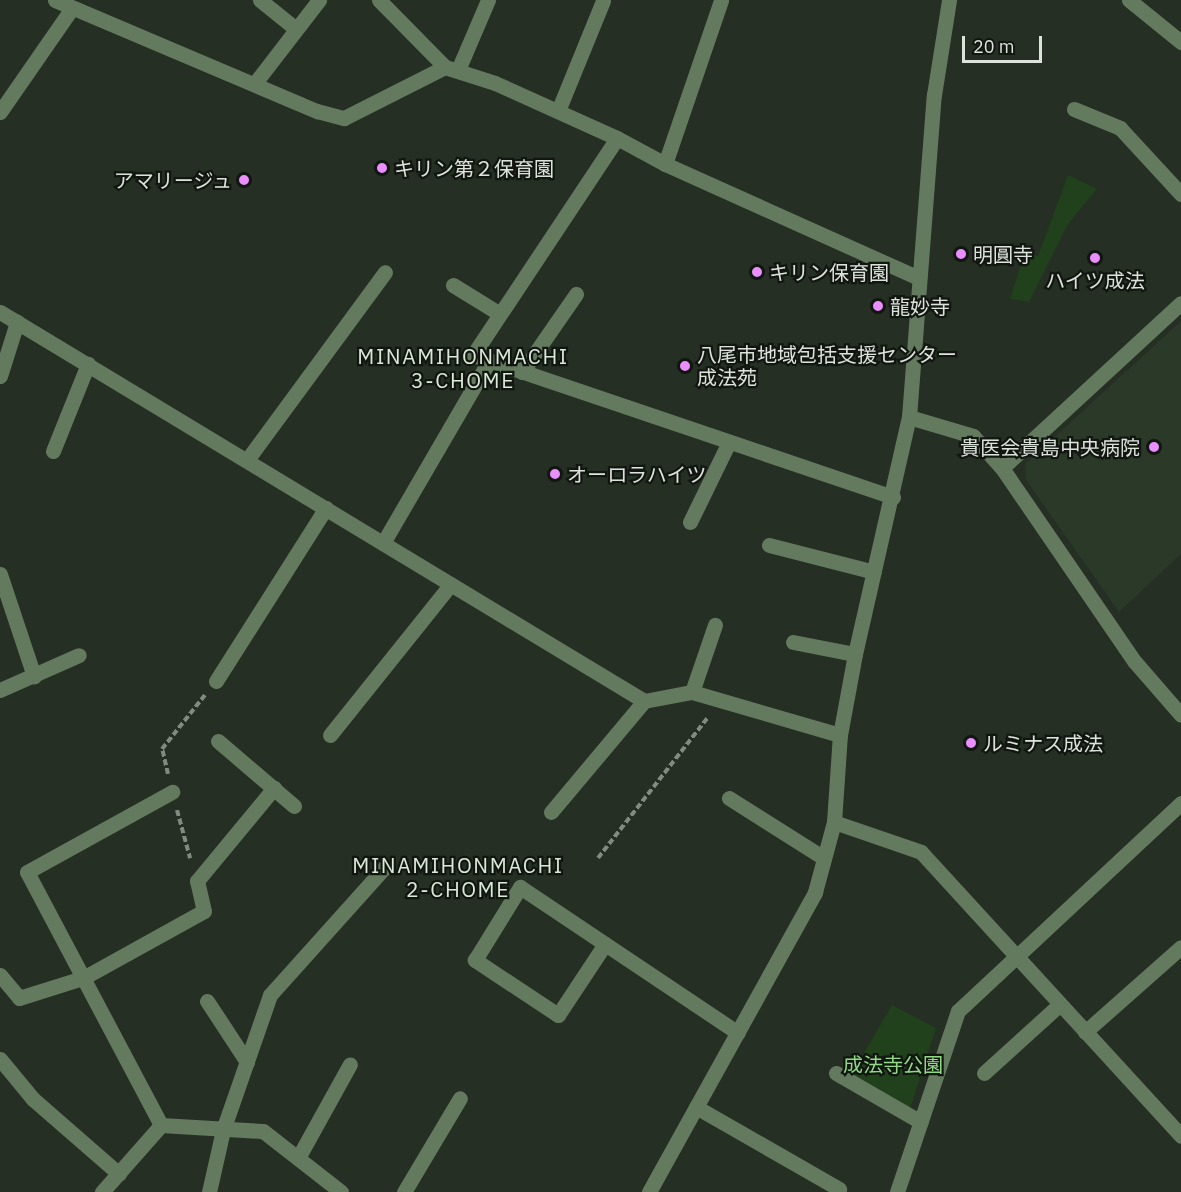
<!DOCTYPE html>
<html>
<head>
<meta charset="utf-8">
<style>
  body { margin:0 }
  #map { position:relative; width:1181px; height:1192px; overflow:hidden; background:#252f23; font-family:"IBM Plex Sans","Noto Sans JP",sans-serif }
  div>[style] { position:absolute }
  .built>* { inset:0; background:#2b3929 }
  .green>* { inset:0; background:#21401c }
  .path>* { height:4px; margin-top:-2px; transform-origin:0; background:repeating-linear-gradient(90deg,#838b81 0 6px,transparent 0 9px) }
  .minor>* { height:15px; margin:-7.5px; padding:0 7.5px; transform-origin:7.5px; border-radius:7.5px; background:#647a5f }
  .dots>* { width:16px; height:16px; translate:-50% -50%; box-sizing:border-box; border:3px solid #111610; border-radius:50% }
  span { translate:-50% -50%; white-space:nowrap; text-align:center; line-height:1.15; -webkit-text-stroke:4.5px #111610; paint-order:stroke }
  .poi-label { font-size:20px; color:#dce3db }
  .left { translate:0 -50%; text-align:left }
  .right { translate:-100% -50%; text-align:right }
  .park-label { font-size:20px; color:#90da84 }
  .neighbourhood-label { font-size:21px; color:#dae8d8; letter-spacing:1.5px }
  .scale { position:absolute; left:962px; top:36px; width:80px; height:27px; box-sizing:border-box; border:3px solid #dce3db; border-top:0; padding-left:8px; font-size:18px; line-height:21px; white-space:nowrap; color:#dce3db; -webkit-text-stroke:4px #111610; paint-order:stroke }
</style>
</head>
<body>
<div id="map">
  <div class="built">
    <div style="clip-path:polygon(1181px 321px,1181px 554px,1119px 612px,1026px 480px,1025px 464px)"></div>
  </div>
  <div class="green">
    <div style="clip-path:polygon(1068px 175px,1097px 189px,1068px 224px,1029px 302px,1010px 299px,1025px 251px,1038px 256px)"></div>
    <div style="clip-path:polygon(892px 1005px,936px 1028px,910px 1109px,851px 1075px)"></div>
  </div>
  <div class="path">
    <div style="left:168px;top:774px;width:26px;rotate:-103deg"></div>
    <div style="left:162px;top:749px;width:69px;rotate:-51.5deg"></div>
    <div style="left:177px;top:810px;width:50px;rotate:74.8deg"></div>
    <div style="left:598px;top:858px;width:179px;rotate:-52deg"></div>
  </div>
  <div class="minor">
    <div style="left:55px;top:0;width:285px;rotate:23deg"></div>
    <div style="left:317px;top:111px;width:28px;rotate:15deg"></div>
    <div style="left:344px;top:118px;width:113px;rotate:-26.8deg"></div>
    <div style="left:445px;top:67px;width:52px;rotate:17.7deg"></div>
    <div style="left:495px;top:83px;width:134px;rotate:24.3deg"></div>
    <div style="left:260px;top:0;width:46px;rotate:38.9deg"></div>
    <div style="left:379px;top:0;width:94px;rotate:45.4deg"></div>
    <div style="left:1129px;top:0;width:67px;rotate:38.9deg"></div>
    <div style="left:458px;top:70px;width:76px;rotate:-66.8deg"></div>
    <div style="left:255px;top:83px;width:105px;rotate:-52.4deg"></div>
    <div style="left:1074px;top:109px;width:50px;rotate:22.4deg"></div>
    <div style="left:1120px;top:128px;width:90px;rotate:47.3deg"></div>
    <div style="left:558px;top:111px;width:119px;rotate:-67.8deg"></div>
    <div style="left:0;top:112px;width:126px;rotate:-55.3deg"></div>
    <div style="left:665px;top:164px;width:173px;rotate:-71.1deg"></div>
    <div style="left:453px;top:285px;width:55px;rotate:31.7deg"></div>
    <div style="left:0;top:312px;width:752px;rotate:31.13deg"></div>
    <div style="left:644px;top:701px;width:49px;rotate:-10.6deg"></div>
    <div style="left:692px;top:692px;width:154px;rotate:16.2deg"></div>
    <div style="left:522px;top:372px;width:95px;rotate:-55.3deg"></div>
    <div style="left:0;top:376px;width:57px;rotate:-72.5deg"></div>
    <div style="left:909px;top:417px;width:67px;rotate:16.5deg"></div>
    <div style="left:973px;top:436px;width:43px;rotate:47.8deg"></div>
    <div style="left:1002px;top:468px;width:235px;rotate:55.6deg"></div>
    <div style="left:1135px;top:662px;width:70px;rotate:49deg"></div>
    <div style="left:53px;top:451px;width:94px;rotate:-68.1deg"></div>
    <div style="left:247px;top:460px;width:233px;rotate:-53.7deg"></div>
    <div style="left:1002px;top:468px;width:243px;rotate:-42.7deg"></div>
    <div style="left:893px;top:497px;width:443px;rotate:-161.3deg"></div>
    <div style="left:473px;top:355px;width:260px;rotate:-56.4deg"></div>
    <div style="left:617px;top:138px;width:55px;rotate:28.4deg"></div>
    <div style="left:665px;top:164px;width:278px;rotate:24.2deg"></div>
    <div style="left:690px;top:522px;width:89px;rotate:-64deg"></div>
    <div style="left:383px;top:543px;width:211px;rotate:-59.8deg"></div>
    <div style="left:769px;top:545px;width:108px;rotate:14.4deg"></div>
    <div style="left:0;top:574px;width:108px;rotate:71.6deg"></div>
    <div style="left:793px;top:642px;width:63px;rotate:11deg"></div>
    <div style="left:216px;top:681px;width:205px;rotate:-57.6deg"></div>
    <div style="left:0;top:690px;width:86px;rotate:-23.9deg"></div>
    <div style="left:692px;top:692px;width:71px;rotate:-71.1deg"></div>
    <div style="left:330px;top:735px;width:193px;rotate:-51.3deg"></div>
    <div style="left:218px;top:741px;width:100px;rotate:40.5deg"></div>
    <div style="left:729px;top:798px;width:112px;rotate:32.3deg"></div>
    <div style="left:551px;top:812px;width:145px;rotate:-50deg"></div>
    <div style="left:834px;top:822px;width:92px;rotate:19deg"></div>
    <div style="left:921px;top:852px;width:385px;rotate:47.5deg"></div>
    <div style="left:605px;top:944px;width:85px;rotate:123.5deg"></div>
    <div style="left:558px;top:1015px;width:100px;rotate:-146.5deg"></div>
    <div style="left:475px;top:960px;width:86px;rotate:-58.3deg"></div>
    <div style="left:520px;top:887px;width:262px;rotate:33.8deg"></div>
    <div style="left:0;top:975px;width:30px;rotate:50deg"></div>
    <div style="left:19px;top:998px;width:67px;rotate:-17.4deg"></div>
    <div style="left:83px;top:978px;width:138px;rotate:-29deg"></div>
    <div style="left:204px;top:911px;width:31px;rotate:-103deg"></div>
    <div style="left:197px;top:881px;width:121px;rotate:-50.4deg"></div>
    <div style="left:207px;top:1001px;width:73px;rotate:56.7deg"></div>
    <div style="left:1085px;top:1032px;width:128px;rotate:-41.5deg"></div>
    <div style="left:0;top:1059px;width:52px;rotate:50.5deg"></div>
    <div style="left:33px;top:1099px;width:114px;rotate:41.1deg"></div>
    <div style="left:836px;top:1073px;width:98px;rotate:30deg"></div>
    <div style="left:984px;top:1073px;width:101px;rotate:-42.2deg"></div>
    <div style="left:696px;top:1107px;width:165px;rotate:29.8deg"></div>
    <div style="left:161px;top:1125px;width:286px;rotate:-117.9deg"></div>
    <div style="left:27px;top:872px;width:166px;rotate:-28.9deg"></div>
    <div style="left:298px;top:1158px;width:107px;rotate:-61deg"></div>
    <div style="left:102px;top:1192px;width:89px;rotate:-48.6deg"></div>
    <div style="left:161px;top:1125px;width:102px;rotate:3.4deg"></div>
    <div style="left:263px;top:1131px;width:99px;rotate:38deg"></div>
    <div style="left:209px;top:1192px;width:64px;rotate:-77.3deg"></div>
    <div style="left:223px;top:1130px;width:143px;rotate:-70.8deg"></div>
    <div style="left:270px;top:995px;width:171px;rotate:-48.1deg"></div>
    <div style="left:404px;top:1192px;width:109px;rotate:-59.2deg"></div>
    <div style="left:649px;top:1192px;width:343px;rotate:-61deg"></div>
    <div style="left:815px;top:892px;width:73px;rotate:-74.8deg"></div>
    <div style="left:834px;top:822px;width:87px;rotate:-86.1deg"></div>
    <div style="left:840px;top:735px;width:82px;rotate:-79.5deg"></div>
    <div style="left:855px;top:654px;width:243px;rotate:-77.2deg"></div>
    <div style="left:909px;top:417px;width:323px;rotate:-85.6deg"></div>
    <div style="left:934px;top:95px;width:96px;rotate:-81deg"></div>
    <div style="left:897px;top:1192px;width:191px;rotate:-71.4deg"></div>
    <div style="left:958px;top:1011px;width:305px;rotate:-43deg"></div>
  </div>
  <div class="dots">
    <div style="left:382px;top:168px;background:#ea8dfd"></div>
    <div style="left:244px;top:180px;background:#ea8dfd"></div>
    <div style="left:961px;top:254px;background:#ea8dfd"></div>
    <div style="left:1095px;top:258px;background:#ea8dfd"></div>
    <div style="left:757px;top:272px;background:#ea8dfd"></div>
    <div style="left:878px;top:306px;background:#ea8dfd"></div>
    <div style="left:685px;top:366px;background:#ea8dfd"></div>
    <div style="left:1154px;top:447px;background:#ea8dfd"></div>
    <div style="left:555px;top:474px;background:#ea8dfd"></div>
    <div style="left:971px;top:743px;background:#ea8dfd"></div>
  </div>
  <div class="poi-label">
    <span class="left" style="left:394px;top:168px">キリン第２保育園</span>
    <span class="right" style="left:232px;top:180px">アマリージュ</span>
    <span class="left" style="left:973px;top:254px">明圓寺</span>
    <span class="left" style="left:769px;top:272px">キリン保育園</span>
    <span style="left:1095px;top:280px">ハイツ成法</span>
    <span class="left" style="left:890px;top:306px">龍妙寺</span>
    <span class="left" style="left:697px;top:366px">八尾市地域包括支援センター<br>成法苑</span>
    <span class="right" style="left:1140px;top:447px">貴医会貴島中央病院</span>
    <span class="left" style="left:567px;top:474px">オーロラハイツ</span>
    <span class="left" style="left:983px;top:743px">ルミナス成法</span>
  </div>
  <div class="park-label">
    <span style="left:893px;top:1064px">成法寺公園</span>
  </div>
  <div class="neighbourhood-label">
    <span style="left:463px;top:368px">MINAMIHONMACHI<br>3-CHOME</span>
    <span style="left:458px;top:877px">MINAMIHONMACHI<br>2-CHOME</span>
  </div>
  <div class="scale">20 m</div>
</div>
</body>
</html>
